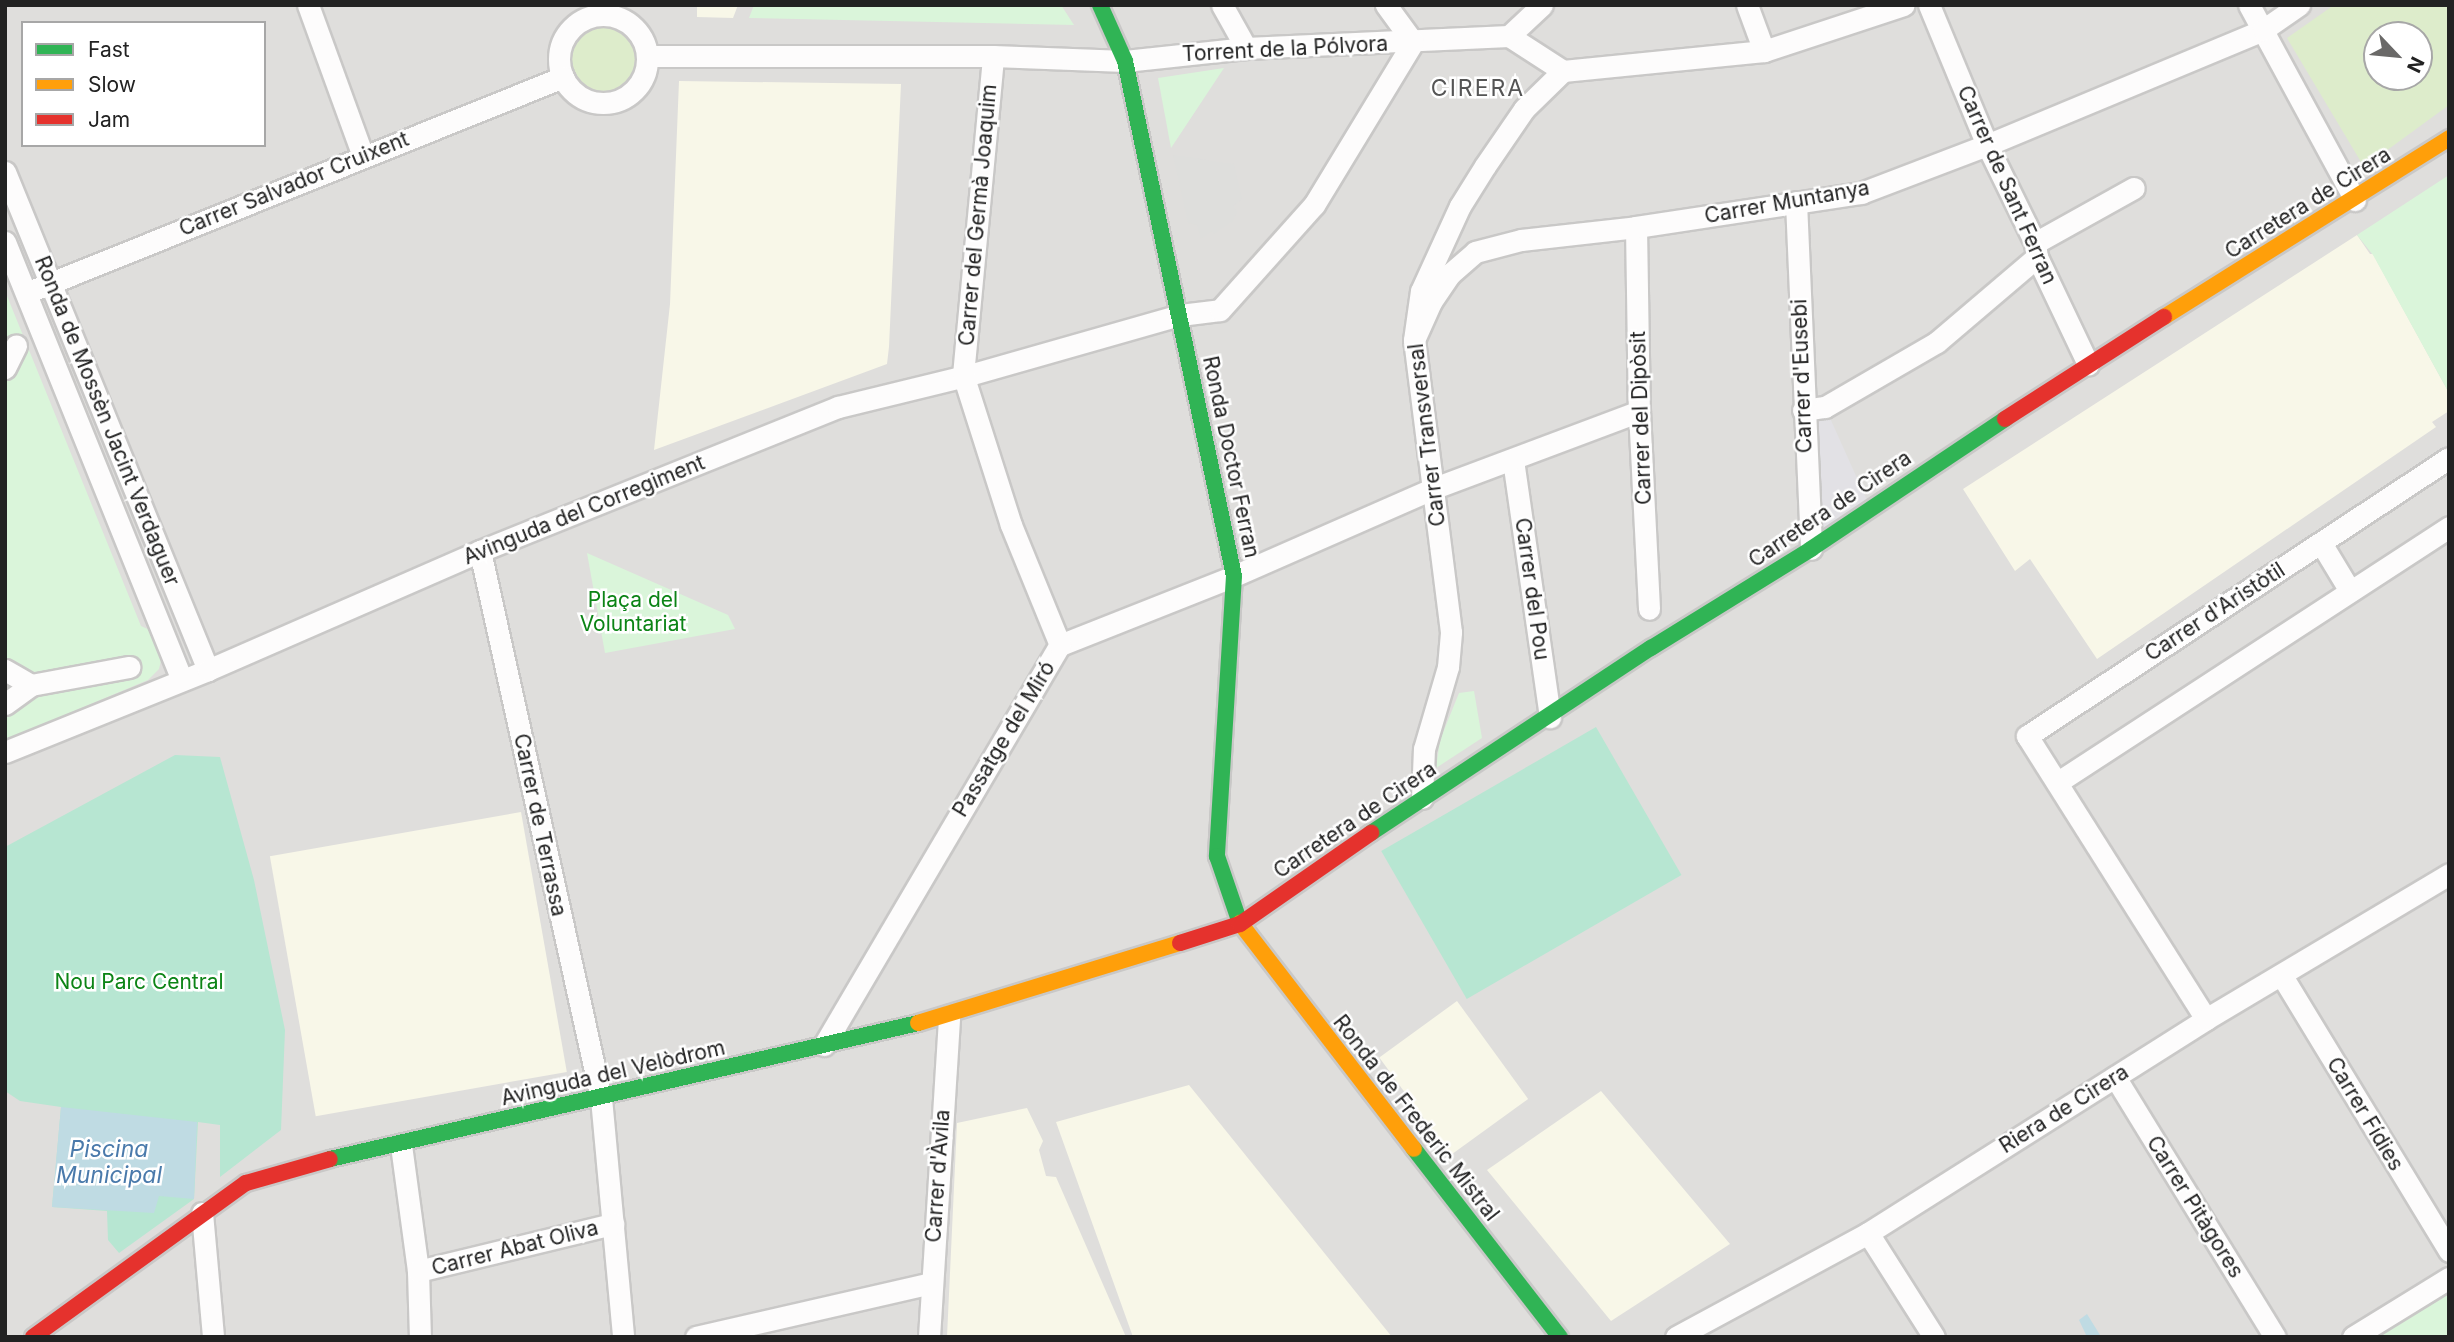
<!DOCTYPE html>
<html>
<head>
<meta charset="utf-8">
<style>
  body { margin:0 }
  #map { position:relative; width:2454px; height:1342px; overflow:hidden; background:#f0eeeb; font-family:Inter,sans-serif }
  div>[style] { position:absolute }
  .residential>* { inset:0; background:#dfdedc }
  .education>* { inset:0; background:#f8f7e8; transform-origin:0 0 }
  .religious>* { inset:0; background:#dededc }
  .grass>* { inset:0; background:#ddeccb }
  .round { border-radius:50% }
  .park>* { inset:0; background:#daf5da }
  .pitch>* { inset:0; background:#b7e6d2; transform-origin:0 0 }
  .plaza>* { inset:0; background:#e2e1e5 }
  .water>* { inset:0; background:#bfdbe3 }
  .roads { filter:drop-shadow(2px 0 #c9c8c7) drop-shadow(-2px 0 #c9c8c7) drop-shadow(0 2px #c9c8c7) drop-shadow(0 -2px #c9c8c7) }
  .street>* { height:21px; margin:-10.5px; padding:0 10.5px; transform-origin:10.5px; border-radius:10.5px; background:#fdfcfc }
  .street>.ring { margin:-10.5px; padding:0; box-sizing:content-box; background:none; border:21px solid #fdfcfc; border-radius:50% }
  .fast>* { height:16px; margin:-8px; padding:0 8px; transform-origin:8px; border-radius:8px; background:#30b455 }
  .slow>* { height:16px; margin:-8px; padding:0 8px; transform-origin:8px; border-radius:8px; background:#ff9f0a }
  .jam>* { height:16px; margin:-8px; padding:0 8px; transform-origin:8px; border-radius:8px; background:#e5322d }
  span { translate:-50% -50%; white-space:nowrap; text-align:center; line-height:1.15; -webkit-text-stroke:5px #fff; paint-order:stroke }
  .street-label { font-size:21px; color:#222 }
  .park-label { font-size:21px; color:#0c8416 }
  .neighbourhood-label { font-size:23px; color:#555; letter-spacing:2px }
  .water-label { font-size:23px; color:#4a7aab; font-style:italic }
  .frame { position:absolute; inset:0; border:7px solid #222; pointer-events:none }
  .legend { position:absolute; left:21px; top:21px; width:245px; height:126px; box-sizing:border-box; background:#fff; border:2px solid #a7a7a7; margin:0; padding:9px 12px; list-style:none; font-size:21px; color:#222 }
  .legend li { display:flex; align-items:center; gap:14px; height:35px }
  .legend b { width:35px; border:2px solid #a7a7a7 }
  .north { position:absolute; left:2363px; top:21px; width:70px; height:70px; box-sizing:border-box; background:#fff; border:2px solid #a7a7a7; border-radius:50%; rotate:116deg; font-size:19px; font-weight:700; line-height:28px; text-align:center; color:#222 }
  .north::after { content:''; display:block; margin:auto; width:24px; height:32px; background:#6a6968; clip-path:polygon(50% 0,100% 100%,50% 72%,0 100%) }
</style>
</head>
<body>
<div id="map">
  <div class="residential">
    <div style="clip-path:polygon(evenodd,5px 5px,2449px 5px,2449px 1337px,5px 1337px,5px 5px,23px 23px,264px 23px,264px 145px,23px 145px,23px 23px,5px 5px,2377px 35px,2419px 35px,2419px 77px,2377px 77px,2377px 35px)"></div>
  </div>
  <div class="education">
    <div style="clip-path:polygon(697px 5px,738px 5px,733px 18px,697px 17px)"></div>
    <div style="clip-path:polygon(679px 81px,901px 84px,889px 347px,887px 364px,654px 450px,670px 304px)"></div>
    <div style="clip-path:polygon(2357px 235px,2370px 254px,2373px 254px,2449px 393px,2449px 411px,2432px 422px,2436px 427px,2097px 659px,2030px 559px,2015px 571px,1963px 489px)"></div>
    <div style="left:521px;top:812px;width:264px;height:255px;rotate:80deg"></div>
    <div style="left:1457px;top:1001px;width:121px;height:96px;rotate:54deg"></div>
    <div style="clip-path:polygon(1189px 1085px,1392px 1337px,1133px 1337px,1056px 1122px)"></div>
    <div style="clip-path:polygon(1601px 1091px,1730px 1244px,1611px 1321px,1487px 1170px)"></div>
    <div style="clip-path:polygon(1027px 1108px,1043px 1141px,1039px 1150px,1046px 1176px,1056px 1177px,1126px 1337px,947px 1337px,957px 1123px)"></div>
  </div>
  <div class="religious">
    <div style="clip-path:polygon(1173px 155px,1234px 164px,1242px 199px,1233px 206px,1237px 212px,1233px 221px,1214px 234px,1212px 231px,1201px 239px,1197px 225px,1188px 223px)"></div>
  </div>
  <div class="grass">
    <div style="clip-path:polygon(evenodd,2334px 5px,2449px 5px,2449px 105px,2364px 167px,2287px 38px,2334px 5px,2377px 35px,2419px 35px,2419px 77px,2377px 77px,2377px 35px)"></div>
    <div class="round" style="left:571px;top:26px;width:68px;height:68px"></div>
  </div>
  <div class="park">
    <div style="clip-path:polygon(754px 5px,1061px 5px,1074px 25px,749px 18px)"></div>
    <div style="clip-path:polygon(1224px 68px,1171px 148px,1158px 78px)"></div>
    <div style="clip-path:polygon(2449px 175px,2449px 393px,2373px 255px,2357px 235px)"></div>
    <div style="clip-path:polygon(5px 291px,141px 626px,152px 631px,162px 656px,159px 669px,148px 680px,5px 740px)"></div>
    <div style="clip-path:polygon(587px 553px,728px 615px,735px 629px,605px 653px)"></div>
    <div style="clip-path:polygon(1474px 691px,1482px 738px,1436px 768px,1440px 740px,1459px 693px)"></div>
    <div style="clip-path:polygon(2449px 1284px,2449px 1337px,2377px 1337px,2441px 1299px,2437px 1291px)"></div>
  </div>
  <div class="pitch">
    <div style="left:1596px;top:727px;width:171px;height:248px;rotate:60deg"></div>
    <div style="clip-path:polygon(175px 755px,220px 757px,254px 880px,285px 1030px,281px 1130px,220px 1177px,220px 1125px,198px 1122px,194px 1199px,119px 1253px,108px 1240px,107px 1211px,52px 1207px,61px 1107px,20px 1101px,5px 1091px,5px 847px)"></div>
  </div>
  <div class="plaza">
    <div style="clip-path:polygon(1825px 407px,1870px 507px,1811px 549px,1803px 410px)"></div>
  </div>
  <div class="water">
    <div style="clip-path:polygon(61px 1107px,197px 1122px,194px 1199px,159px 1196px,154px 1213px,52px 1207px)"></div>
    <div style="clip-path:polygon(2087px 1314px,2100px 1335px,2087px 1337px,2079px 1320px)"></div>
  </div>
  <div class="roads">
    <div class="street">
      <div style="left:308px;top:5px;width:161px;rotate:70deg"></div>
      <div style="left:1222px;top:5px;width:49px;rotate:60.8deg"></div>
      <div style="left:1747px;top:5px;width:49px;rotate:69.7deg"></div>
      <div style="left:1929px;top:5px;width:152px;rotate:67.5deg"></div>
      <div style="left:1987px;top:145px;width:109px;rotate:63.9deg"></div>
      <div style="left:2035px;top:243px;width:14px;rotate:82deg"></div>
      <div style="left:2037px;top:257px;width:119px;rotate:64.5deg"></div>
      <div style="left:2249px;top:5px;width:222px;rotate:61.5deg"></div>
      <div class="ring" style="left:559px;top:15px;width:67px;height:67px"></div>
      <div style="left:1509px;top:36px;width:45px;rotate:-43.2deg"></div>
      <div style="left:648px;top:56px;width:345px"></div>
      <div style="left:993px;top:56px;width:132px;rotate:2.2deg"></div>
      <div style="left:1125px;top:61px;width:122px;rotate:-6.1deg"></div>
      <div style="left:1246px;top:48px;width:263px;rotate:-2.6deg"></div>
      <div style="left:1509px;top:36px;width:64px;rotate:32.9deg"></div>
      <div style="left:1563px;top:71px;width:202px;rotate:-5.7deg"></div>
      <div style="left:1764px;top:51px;width:147px;rotate:-18.2deg"></div>
      <div style="left:5px;top:172px;width:538px;rotate:67.82deg"></div>
      <div style="left:1796px;top:202px;width:347px;rotate:87.5deg"></div>
      <div style="left:1636px;top:227px;width:184px;rotate:89.1deg"></div>
      <div style="left:1639px;top:411px;width:198px;rotate:87.1deg"></div>
      <div style="left:5px;top:242px;width:472px;rotate:68deg"></div>
      <div style="left:2035px;top:243px;width:113px;rotate:-29.1deg"></div>
      <div style="left:26px;top:293px;width:579px;rotate:-21.91deg"></div>
      <div style="left:1414px;top:340px;width:42px;rotate:-65.9deg"></div>
      <div style="left:1431px;top:302px;width:34px;rotate:-56deg"></div>
      <div style="left:1450px;top:274px;width:33px;rotate:-41deg"></div>
      <div style="left:1475px;top:252px;width:48px;rotate:-14.6deg"></div>
      <div style="left:1521px;top:240px;width:116px;rotate:-6.4deg"></div>
      <div style="left:1636px;top:227px;width:228px;rotate:-8.6deg"></div>
      <div style="left:1861px;top:193px;width:135px;rotate:-20.9deg"></div>
      <div style="left:1987px;top:145px;width:299px;rotate:-22.6deg"></div>
      <div style="left:2263px;top:30px;width:44px;rotate:-34.8deg"></div>
      <div style="left:5px;top:368px;width:25px;rotate:-64deg"></div>
      <div style="left:1803px;top:410px;width:22px;rotate:-8deg"></div>
      <div style="left:1825px;top:407px;width:129px;rotate:-30.1deg"></div>
      <div style="left:1937px;top:342px;width:131px;rotate:-40.4deg"></div>
      <div style="left:1513px;top:460px;width:260px;rotate:81.8deg"></div>
      <div style="left:2321px;top:543px;width:56px;rotate:58.9deg"></div>
      <div style="left:480px;top:551px;width:560px;rotate:77.53deg"></div>
      <div style="left:601px;top:1098px;width:240px;rotate:84.7deg"></div>
      <div style="left:1060px;top:645px;width:187px;rotate:-21.6deg"></div>
      <div style="left:1234px;top:576px;width:216px;rotate:-23.7deg"></div>
      <div style="left:1432px;top:489px;width:221px;rotate:-20.6deg"></div>
      <div style="left:5px;top:670px;width:30px;rotate:30deg"></div>
      <div style="left:31px;top:685px;width:100px;rotate:-10.4deg"></div>
      <div style="left:5px;top:704px;width:32px;rotate:-36deg"></div>
      <div style="left:5px;top:752px;width:219px;rotate:-22deg"></div>
      <div style="left:208px;top:670px;width:297px;rotate:-23.6deg"></div>
      <div style="left:480px;top:551px;width:386px;rotate:-21.9deg"></div>
      <div style="left:838px;top:407px;width:135px;rotate:-13.7deg"></div>
      <div style="left:969px;top:375px;width:219px;rotate:-15.9deg"></div>
      <div style="left:1180px;top:315px;width:40px;rotate:-7.1deg"></div>
      <div style="left:1220px;top:310px;width:141px;rotate:-48.2deg"></div>
      <div style="left:1314px;top:205px;width:191px;rotate:-58.7deg"></div>
      <div style="left:1413px;top:42px;width:46px;rotate:-126.1deg"></div>
      <div style="left:2058px;top:782px;width:467px;rotate:-33.1deg"></div>
      <div style="left:1422px;top:798px;width:49px;rotate:-87.7deg"></div>
      <div style="left:1424px;top:749px;width:85px;rotate:-73.7deg"></div>
      <div style="left:1448px;top:667px;width:35px;rotate:-85deg"></div>
      <div style="left:1451px;top:632px;width:294px;rotate:-97.2deg"></div>
      <div style="left:1414px;top:340px;width:49px;rotate:-81.9deg"></div>
      <div style="left:1421px;top:291px;width:94px;rotate:-65.4deg"></div>
      <div style="left:1460px;top:206px;width:47px;rotate:-58deg"></div>
      <div style="left:1485px;top:166px;width:69px;rotate:-55.6deg"></div>
      <div style="left:1524px;top:109px;width:54px;rotate:-44.3deg"></div>
      <div style="left:2282px;top:976px;width:322px;rotate:58.7deg"></div>
      <div style="left:2206px;top:1019px;width:335px;rotate:-122.3deg"></div>
      <div style="left:2027px;top:736px;width:505px;rotate:-33.38deg"></div>
      <div style="left:824px;top:1045px;width:464px;rotate:-59.5deg"></div>
      <div style="left:1060px;top:645px;width:130px;rotate:-112.2deg"></div>
      <div style="left:1011px;top:525px;width:157px;rotate:-107.7deg"></div>
      <div style="left:963px;top:375px;width:320px;rotate:-84.6deg"></div>
      <div style="left:2115px;top:1077px;width:305px;rotate:58.4deg"></div>
      <div style="left:401px;top:1145px;width:127px;rotate:82.3deg"></div>
      <div style="left:418px;top:1271px;width:66px;rotate:88.3deg"></div>
      <div style="left:202px;top:1213px;width:124px;rotate:84.9deg"></div>
      <div style="left:1868px;top:1233px;width:123px;rotate:57.6deg"></div>
      <div style="left:418px;top:1271px;width:201px;rotate:-13.6deg"></div>
      <div style="left:696px;top:1337px;width:241px;rotate:-12.9deg"></div>
      <div style="left:929px;top:1337px;width:322px;rotate:-86.4deg"></div>
      <div style="left:1676px;top:1337px;width:218px;rotate:-28.4deg"></div>
      <div style="left:1868px;top:1233px;width:400px;rotate:-32.3deg"></div>
      <div style="left:2206px;top:1019px;width:283px;rotate:-30.8deg"></div>
      <div style="left:2353px;top:1337px;width:113px;rotate:-31.6deg"></div>
    </div>
    <div class="fast">
      <div style="left:1100px;top:5px;width:61px;rotate:65.9deg"></div>
      <div style="left:1125px;top:61px;width:526px;rotate:78.05deg"></div>
      <div style="left:1234px;top:576px;width:281px;rotate:93.5deg"></div>
      <div style="left:1217px;top:856px;width:71px;rotate:71.1deg"></div>
      <div style="left:1371px;top:833px;width:336px;rotate:-33.5deg"></div>
      <div style="left:1651px;top:648px;width:188px;rotate:-31.7deg"></div>
      <div style="left:1811px;top:549px;width:234px;rotate:-33.8deg"></div>
      <div style="left:1414px;top:1149px;width:238px;rotate:52.2deg"></div>
      <div style="left:330px;top:1159px;width:604px;rotate:-13.02deg"></div>
    </div>
    <div class="slow">
      <div style="left:2164px;top:317px;width:337px;rotate:-32.1deg"></div>
      <div style="left:1240px;top:923px;width:285px;rotate:52.4deg"></div>
      <div style="left:918px;top:1023px;width:274px;rotate:-17deg"></div>
    </div>
    <div class="jam">
      <div style="left:2005px;top:419px;width:189px;rotate:-32.7deg"></div>
      <div style="left:1180px;top:943px;width:63px;rotate:-17.6deg"></div>
      <div style="left:1240px;top:924px;width:160px;rotate:-34.8deg"></div>
      <div style="left:33px;top:1337px;width:263px;rotate:-35.9deg"></div>
      <div style="left:246px;top:1183px;width:87px;rotate:-15.9deg"></div>
    </div>
  </div>
  <div class="street-label">
    <span style="left:1285px;top:49px;rotate:-3deg">Torrent de la Pólvora</span>
    <span style="left:294px;top:184px;rotate:-22deg">Carrer Salvador Cruixent</span>
    <span style="left:2007px;top:185px;rotate:66deg">Carrer de Sant Ferran</span>
    <span style="left:1787px;top:202px;rotate:-10deg">Carrer Muntanya</span>
    <span style="left:2308px;top:203px;rotate:-32deg">Carretera de Cirera</span>
    <span style="left:978px;top:215px;rotate:-85deg">Carrer del Germà Joaquim</span>
    <span style="left:1802px;top:376px;rotate:-92deg">Carrer d'Eusebi</span>
    <span style="left:1641px;top:418px;rotate:-92deg">Carrer del Dipòsit</span>
    <span style="left:107px;top:421px;rotate:68deg">Ronda de Mossèn Jacint Verdaguer</span>
    <span style="left:1427px;top:435px;rotate:-97deg">Carrer Transversal</span>
    <span style="left:1231px;top:457px;rotate:78deg">Ronda Doctor Ferran</span>
    <span style="left:1830px;top:509px;rotate:-34deg">Carretera de Cirera</span>
    <span style="left:584px;top:510px;rotate:-22deg">Avinguda del Corregiment</span>
    <span style="left:1532px;top:589px;rotate:82deg">Carrer del Pou</span>
    <span style="left:2215px;top:612px;rotate:-33deg">Carrer d'Aristòtil</span>
    <span style="left:1004px;top:739px;rotate:-59deg">Passatge del Miró</span>
    <span style="left:1355px;top:820px;rotate:-34deg">Carretera de Cirera</span>
    <span style="left:540px;top:825px;rotate:78deg">Carrer de Terrassa</span>
    <span style="left:613px;top:1073px;rotate:-13deg">Avinguda del Velòdrom</span>
    <span style="left:2064px;top:1109px;rotate:-32deg">Riera de Cirera</span>
    <span style="left:2365px;top:1114px;rotate:59deg">Carrer Fídies</span>
    <span style="left:1416px;top:1118px;rotate:52deg">Ronda de Frederic Mistral</span>
    <span style="left:938px;top:1176px;rotate:-86deg">Carrer d'Àvila</span>
    <span style="left:2195px;top:1207px;rotate:58deg">Carrer Pitàgores</span>
    <span style="left:515px;top:1248px;rotate:-14deg">Carrer Abat Oliva</span>
  </div>
  <div class="park-label">
    <span style="left:633px;top:612px">Plaça del<br>Voluntariat</span>
    <span style="left:139px;top:982px">Nou Parc Central</span>
  </div>
  <div class="neighbourhood-label">
    <span style="left:1478px;top:88px">CIRERA</span>
  </div>
  <div class="water-label">
    <span style="left:109px;top:1162px">Piscina<br>Municipal</span>
  </div>
  <div class="frame"></div>
  <ul class="legend">
  <li><b style="height:9px;background:#30b455"></b>Fast</li>
  <li><b style="height:9px;background:#ff9f0a"></b>Slow</li>
  <li><b style="height:9px;background:#e5322d"></b>Jam</li>
  </ul>
  <div class="north">N</div>
</div>
</body>
</html>
